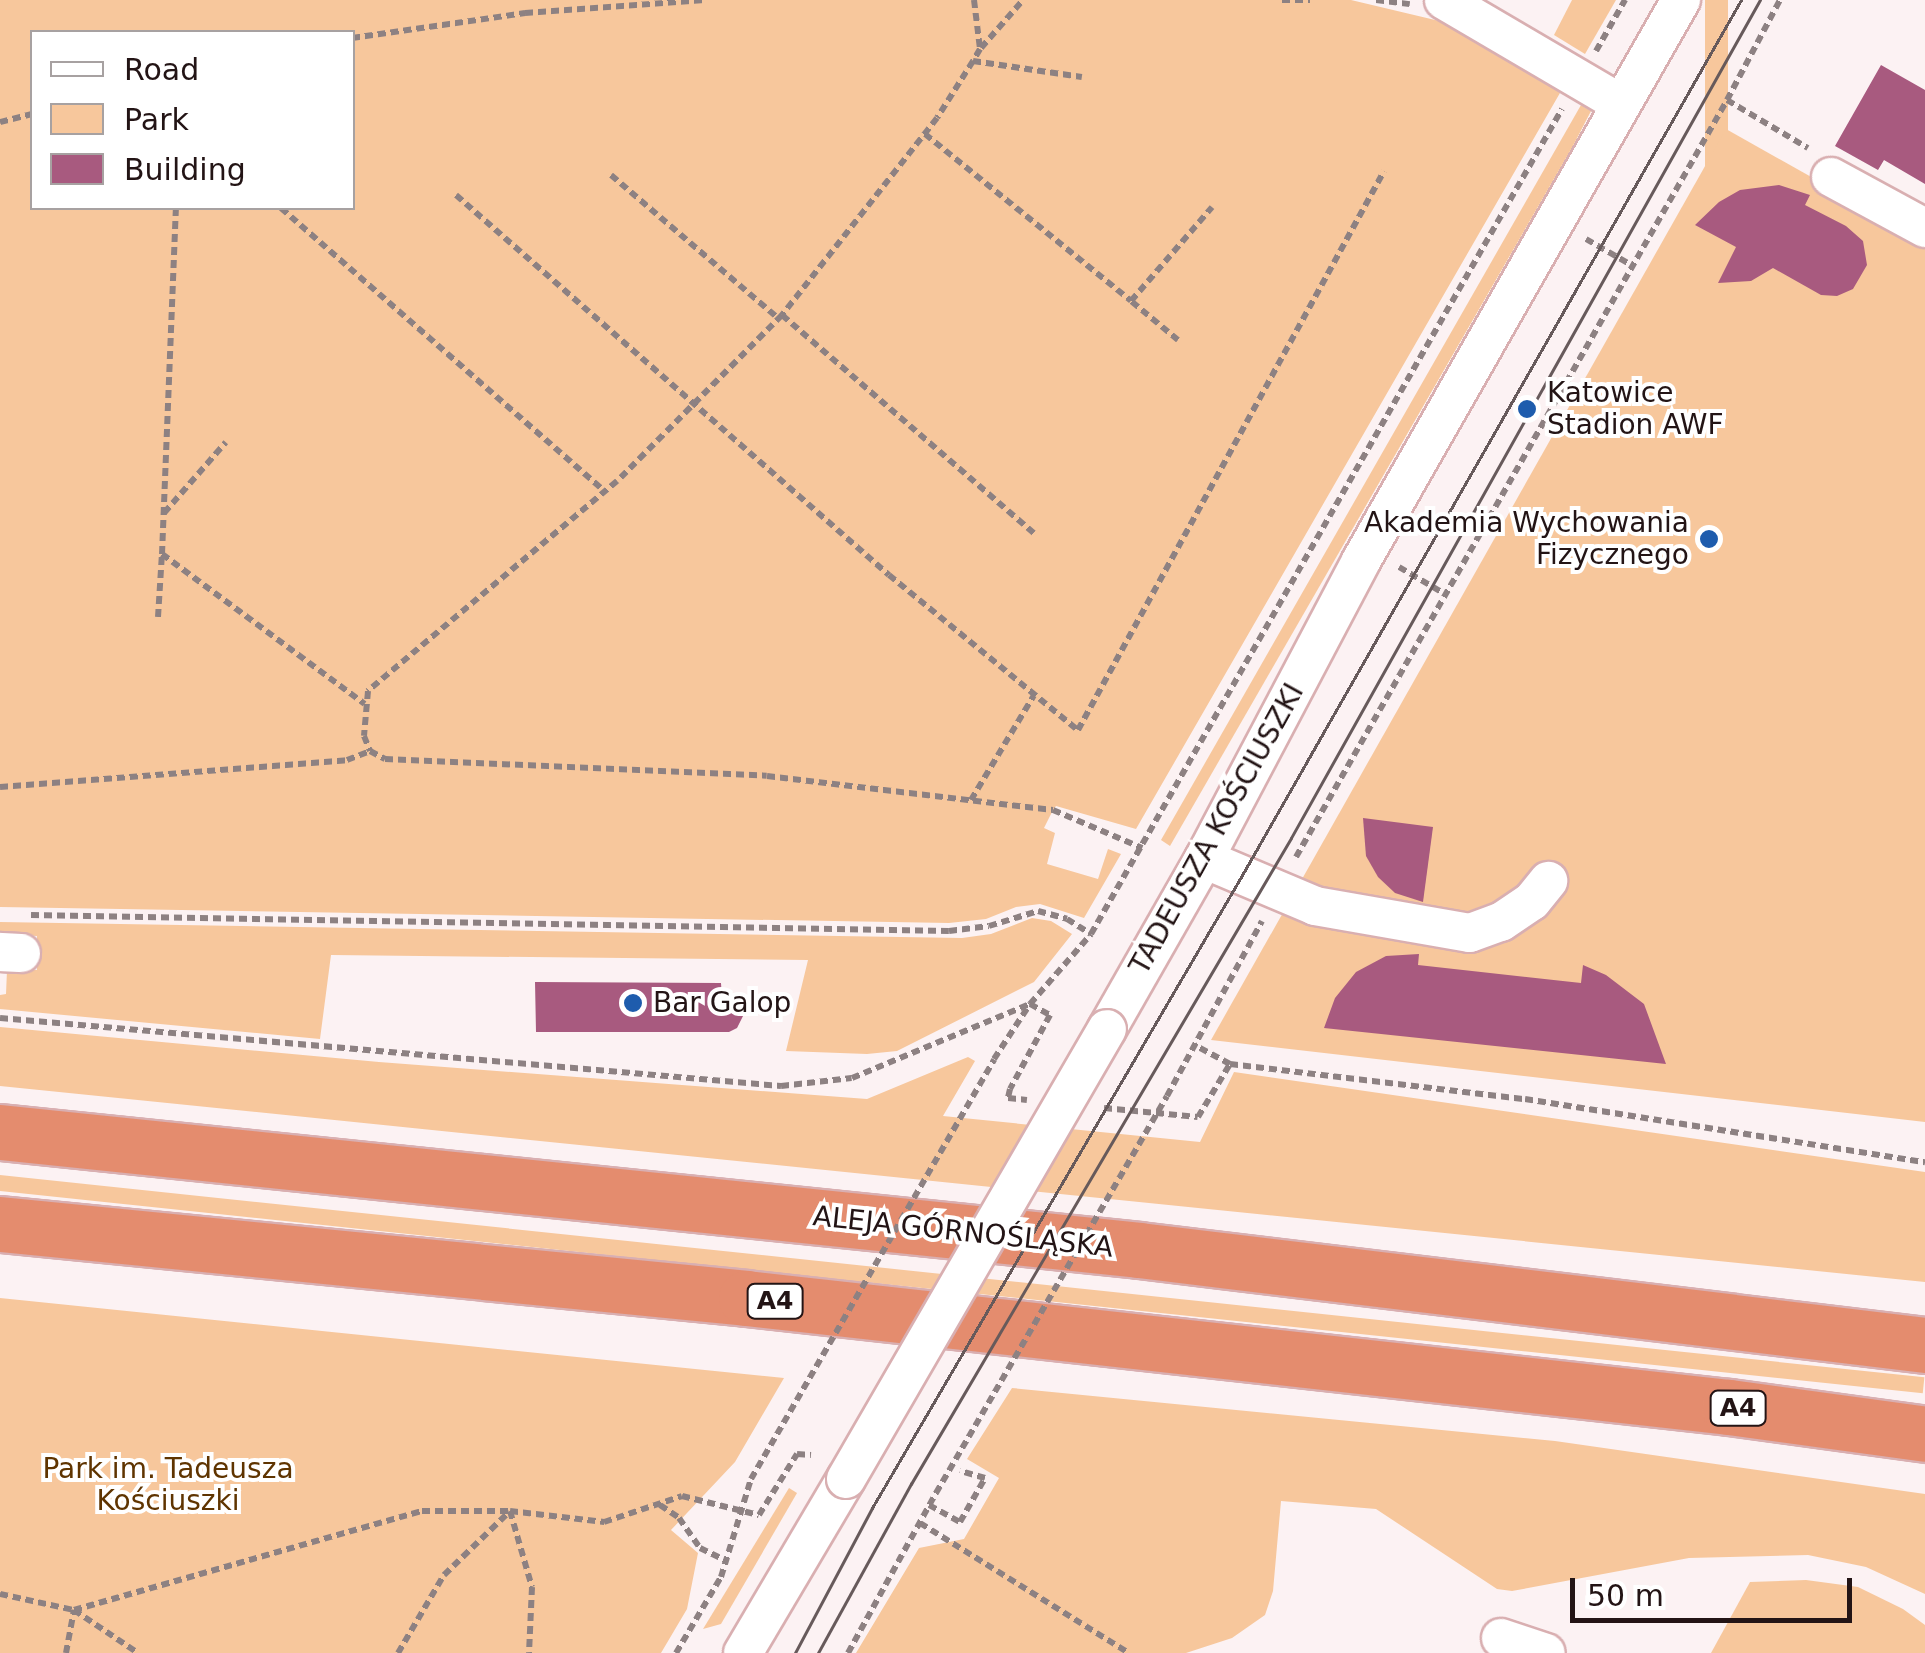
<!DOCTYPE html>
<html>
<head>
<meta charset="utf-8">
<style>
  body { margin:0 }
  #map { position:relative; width:1925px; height:1653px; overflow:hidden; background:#fcf2f3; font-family:"DejaVu Sans",sans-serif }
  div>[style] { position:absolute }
  .green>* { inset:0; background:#f7c79c; transform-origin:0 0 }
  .building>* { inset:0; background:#a85a7f }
  .path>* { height:6px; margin-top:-3px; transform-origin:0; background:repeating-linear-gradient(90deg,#8d8182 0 8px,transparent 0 13px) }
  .roads { filter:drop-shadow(2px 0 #d9afb1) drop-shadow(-2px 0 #d9afb1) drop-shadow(0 2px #d9afb1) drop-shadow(0 -2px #d9afb1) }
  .minor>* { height:38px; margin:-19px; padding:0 19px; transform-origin:19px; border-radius:19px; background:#fff }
  .highway>* { height:55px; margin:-27.5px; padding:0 27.5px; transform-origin:27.5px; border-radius:27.5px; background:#e48c6e }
  .tram>* { height:2.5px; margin:-1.25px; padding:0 1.25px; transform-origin:1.25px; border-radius:1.25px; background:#675a5b }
  .path-bridge>* { height:6px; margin-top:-3px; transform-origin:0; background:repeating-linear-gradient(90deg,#8d8182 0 8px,transparent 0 13px) }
  .bridges { filter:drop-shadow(2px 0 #d9afb1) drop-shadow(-2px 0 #d9afb1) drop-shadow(0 2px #d9afb1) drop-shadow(0 -2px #d9afb1) }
  .minor-bridge>* { height:38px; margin:-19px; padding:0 19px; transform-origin:19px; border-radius:19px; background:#fff }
  .dots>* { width:28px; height:28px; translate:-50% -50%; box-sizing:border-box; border:5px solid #fff; border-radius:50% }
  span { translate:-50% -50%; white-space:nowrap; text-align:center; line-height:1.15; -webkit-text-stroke:8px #fff; paint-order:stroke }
  .shield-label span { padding:2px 8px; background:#fff; border:2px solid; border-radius:8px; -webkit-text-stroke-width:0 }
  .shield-label { font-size:25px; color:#231415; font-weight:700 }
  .poi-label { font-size:28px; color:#231415 }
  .left { translate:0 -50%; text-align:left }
  .right { translate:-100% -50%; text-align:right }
  .street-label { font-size:28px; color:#231415 }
  .park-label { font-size:28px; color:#5f3400 }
  .legend { position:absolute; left:30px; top:30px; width:325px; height:180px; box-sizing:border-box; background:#fff; border:2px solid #a7a1a1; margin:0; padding:12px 18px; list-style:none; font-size:30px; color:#231415 }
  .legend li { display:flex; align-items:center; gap:20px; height:50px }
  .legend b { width:50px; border:2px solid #a7a1a1 }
  .scale { position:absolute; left:1570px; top:1578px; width:282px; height:45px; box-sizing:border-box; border:5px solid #231415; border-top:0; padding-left:12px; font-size:30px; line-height:35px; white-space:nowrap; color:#231415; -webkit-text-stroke:8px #fff; paint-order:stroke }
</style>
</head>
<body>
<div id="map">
  <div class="green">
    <div style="clip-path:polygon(evenodd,0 0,1351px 0,1452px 24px,1564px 86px,1136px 829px,1056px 806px,1053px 810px,1044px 828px,1055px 833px,1047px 864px,1098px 879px,1108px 849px,1121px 854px,1084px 918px,1040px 904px,1016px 907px,986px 919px,949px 923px,0 907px,0 0,32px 32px,352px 32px,352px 208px,32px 208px,32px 32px)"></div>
    <div style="clip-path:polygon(1572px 0,1616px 0,1585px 54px,1554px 35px)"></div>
    <div style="left:1705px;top:0;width:23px;height:255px"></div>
    <div style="clip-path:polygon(1581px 105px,1591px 111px,1573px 146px,1170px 846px,1161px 840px)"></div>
    <div style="clip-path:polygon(1726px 129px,1925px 241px,1925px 1122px,1211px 1040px)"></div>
    <div style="clip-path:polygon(1032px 918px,1051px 921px,1072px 934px,1034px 982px,897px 1051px,867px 1054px,786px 1051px,808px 960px,331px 955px,320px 1039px,0 1009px,0 995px,6px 994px,7px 970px,37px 970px,37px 936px,0 934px,0 922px,962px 938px,991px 934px)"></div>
    <div style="clip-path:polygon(0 1027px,379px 1062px,867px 1099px,968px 1057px,975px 1061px,943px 1116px,1200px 1142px,1234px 1072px,1925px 1172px,1925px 1282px,0 1086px)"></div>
    <div style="left:0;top:1175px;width:1935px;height:16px;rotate:6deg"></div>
    <div style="clip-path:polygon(0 1298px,322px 1331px,784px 1378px,735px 1462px,671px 1530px,698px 1553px,687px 1609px,661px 1653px,0 1653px)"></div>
    <div style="clip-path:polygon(1012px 1388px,1555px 1441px,1925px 1494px,1925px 1594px,1866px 1567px,1808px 1555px,1689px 1558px,1512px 1591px,1497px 1589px,1376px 1509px,1281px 1501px,1273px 1591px,1265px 1615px,1232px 1638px,1186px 1653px,856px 1653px,919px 1548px,964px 1539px,999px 1478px,967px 1459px)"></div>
    <div style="clip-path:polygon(789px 1488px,797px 1493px,721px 1624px,703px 1629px)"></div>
    <div style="clip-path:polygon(1806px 1580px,1858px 1587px,1903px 1609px,1925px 1625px,1925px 1653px,1711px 1653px,1750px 1582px)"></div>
  </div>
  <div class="building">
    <div style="clip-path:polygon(1881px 65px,1925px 90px,1925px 184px,1884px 160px,1878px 170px,1835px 146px)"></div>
    <div style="clip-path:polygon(1779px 185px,1810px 195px,1805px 205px,1846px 226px,1863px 241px,1867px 265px,1853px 289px,1837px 296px,1821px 295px,1773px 268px,1751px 281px,1718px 283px,1736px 247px,1695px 225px,1719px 202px,1740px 190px)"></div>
    <div style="clip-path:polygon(1363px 818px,1433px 827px,1423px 902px,1395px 893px,1378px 877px,1366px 856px)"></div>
    <div style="clip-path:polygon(1419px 954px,1418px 965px,1581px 983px,1583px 965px,1606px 975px,1644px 1004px,1666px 1064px,1324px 1028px,1335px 998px,1356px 972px,1386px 956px)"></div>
    <div style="clip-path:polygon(535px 982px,721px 983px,722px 998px,748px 1006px,737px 1028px,729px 1032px,536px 1032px)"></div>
  </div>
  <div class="path">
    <div style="left:974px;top:0;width:49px;rotate:83deg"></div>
    <div style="left:980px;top:49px;width:14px;rotate:120deg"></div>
    <div style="left:973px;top:61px;width:67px;rotate:122.3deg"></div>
    <div style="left:937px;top:118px;width:251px;rotate:128.2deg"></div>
    <div style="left:782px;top:315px;width:234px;rotate:134.8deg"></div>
    <div style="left:617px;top:481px;width:326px;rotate:139.9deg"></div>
    <div style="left:368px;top:691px;width:45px;rotate:95.1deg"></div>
    <div style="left:364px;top:736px;width:16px;rotate:68deg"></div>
    <div style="left:370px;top:751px;width:17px;rotate:28deg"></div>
    <div style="left:385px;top:759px;width:382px;rotate:2.5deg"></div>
    <div style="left:767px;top:776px;width:288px;rotate:6.8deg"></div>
    <div style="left:1053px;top:810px;width:97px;rotate:23.1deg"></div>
    <div style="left:1282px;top:0;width:28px"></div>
    <div style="left:1376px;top:0;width:34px;rotate:7deg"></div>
    <div style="left:352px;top:38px;width:175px;rotate:-8.2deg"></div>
    <div style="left:525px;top:13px;width:180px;rotate:-4.1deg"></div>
    <div style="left:981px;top:48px;width:64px;rotate:-48.8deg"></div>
    <div style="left:1596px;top:51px;width:59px;rotate:-60.4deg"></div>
    <div style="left:973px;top:61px;width:110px;rotate:8.4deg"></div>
    <div style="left:1727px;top:100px;width:94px;rotate:30.7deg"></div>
    <div style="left:0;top:122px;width:33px;rotate:-14deg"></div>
    <div style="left:925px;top:134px;width:265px;rotate:39deg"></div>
    <div style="left:611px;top:175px;width:221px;rotate:40.6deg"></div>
    <div style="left:456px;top:195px;width:576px;rotate:41.27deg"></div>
    <div style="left:889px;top:575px;width:244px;rotate:39.4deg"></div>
    <div style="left:1078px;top:730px;width:637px;rotate:-61.3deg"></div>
    <div style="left:281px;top:208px;width:429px;rotate:41.2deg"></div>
    <div style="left:1586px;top:239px;width:54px;rotate:29.9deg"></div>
    <div style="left:782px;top:315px;width:333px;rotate:40.9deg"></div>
    <div style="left:1178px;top:340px;width:61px;rotate:-140.3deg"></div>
    <div style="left:1131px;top:301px;width:124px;rotate:-49.2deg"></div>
    <div style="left:164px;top:513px;width:94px;rotate:-48.9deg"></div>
    <div style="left:162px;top:554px;width:346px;rotate:-87.7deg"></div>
    <div style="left:1399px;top:567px;width:53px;rotate:30.4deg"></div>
    <div style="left:158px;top:617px;width:63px;rotate:-86.4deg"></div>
    <div style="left:162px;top:554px;width:252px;rotate:36.5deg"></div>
    <div style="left:0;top:787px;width:348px;rotate:-4.4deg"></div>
    <div style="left:347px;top:760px;width:25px;rotate:-21deg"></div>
    <div style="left:971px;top:800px;width:122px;rotate:-59deg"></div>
    <div style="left:1296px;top:857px;width:871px;rotate:-60.34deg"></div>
    <div style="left:1727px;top:100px;width:113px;rotate:-62.1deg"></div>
    <div style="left:31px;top:915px;width:918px;rotate:1deg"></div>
    <div style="left:949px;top:931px;width:40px;rotate:-7.1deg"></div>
    <div style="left:989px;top:926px;width:51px;rotate:-17deg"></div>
    <div style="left:1038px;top:911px;width:30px;rotate:15deg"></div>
    <div style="left:1067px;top:919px;width:28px;rotate:32deg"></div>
    <div style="left:0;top:1018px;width:784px;rotate:4.98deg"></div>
    <div style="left:781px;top:1086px;width:71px;rotate:-6.4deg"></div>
    <div style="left:852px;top:1078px;width:193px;rotate:-22.6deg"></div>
    <div style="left:1030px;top:1004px;width:23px;rotate:29deg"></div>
    <div style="left:1050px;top:1015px;width:84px;rotate:118.4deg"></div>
    <div style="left:1010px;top:1089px;width:9px;rotate:103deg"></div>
    <div style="left:1008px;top:1098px;width:19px;rotate:6deg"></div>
    <div style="left:994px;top:1059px;width:66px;rotate:-56.8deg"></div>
    <div style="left:1030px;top:1004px;width:93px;rotate:-48.9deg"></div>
    <div style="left:1091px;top:934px;width:950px;rotate:-60.28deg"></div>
    <div style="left:1230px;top:1064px;width:297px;rotate:6.8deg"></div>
    <div style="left:1525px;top:1099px;width:405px;rotate:9deg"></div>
    <div style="left:1167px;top:1096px;width:199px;rotate:-61.5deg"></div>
    <div style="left:1104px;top:1108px;width:94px;rotate:5.5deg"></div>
    <div style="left:1198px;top:1117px;width:62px;rotate:-58.9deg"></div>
    <div style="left:1230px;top:1064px;width:40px;rotate:-152deg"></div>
    <div style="left:660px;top:1505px;width:23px;rotate:34deg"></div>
    <div style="left:679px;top:1518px;width:37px;rotate:55deg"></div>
    <div style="left:700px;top:1548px;width:28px;rotate:26deg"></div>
    <div style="left:929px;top:1505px;width:35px;rotate:29deg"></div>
    <div style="left:960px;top:1522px;width:51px;rotate:-60.4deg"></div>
    <div style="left:985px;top:1478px;width:26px;rotate:-164deg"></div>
    <div style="left:510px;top:1511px;width:79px;rotate:73.9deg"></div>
    <div style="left:532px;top:1587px;width:66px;rotate:92.6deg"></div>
    <div style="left:920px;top:1523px;width:246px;rotate:31.9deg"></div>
    <div style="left:0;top:1594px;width:76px;rotate:12.2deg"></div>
    <div style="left:74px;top:1610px;width:77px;rotate:33.9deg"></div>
    <div style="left:74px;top:1610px;width:362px;rotate:-15.9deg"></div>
    <div style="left:422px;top:1511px;width:88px"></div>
    <div style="left:510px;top:1511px;width:95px;rotate:6.7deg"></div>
    <div style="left:604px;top:1522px;width:82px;rotate:-18.4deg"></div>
    <div style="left:682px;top:1496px;width:79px;rotate:13.9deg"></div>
    <div style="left:759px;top:1515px;width:72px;rotate:-58.1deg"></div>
    <div style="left:797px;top:1454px;width:14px;rotate:4deg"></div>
    <div style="left:66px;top:1653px;width:44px;rotate:-79.5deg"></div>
    <div style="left:398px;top:1653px;width:91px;rotate:-59.5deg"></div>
    <div style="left:444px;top:1575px;width:91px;rotate:-44.1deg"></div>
    <div style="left:676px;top:1653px;width:88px;rotate:-59.4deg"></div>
    <div style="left:721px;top:1577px;width:102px;rotate:-73deg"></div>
    <div style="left:848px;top:1653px;width:183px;rotate:-61.2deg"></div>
  </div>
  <div class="roads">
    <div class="minor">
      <div style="left:1444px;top:0;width:205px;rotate:30.4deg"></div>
      <div style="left:1831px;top:177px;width:107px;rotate:28.5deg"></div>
      <div style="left:1204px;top:859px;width:121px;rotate:22.9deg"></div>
      <div style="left:1315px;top:906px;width:157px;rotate:9.9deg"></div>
      <div style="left:1470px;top:933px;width:33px;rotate:-20deg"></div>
      <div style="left:1501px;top:922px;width:37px;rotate:-34deg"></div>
      <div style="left:1532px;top:901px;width:26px;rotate:-51deg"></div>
      <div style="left:0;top:952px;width:21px;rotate:3deg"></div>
      <div style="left:1107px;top:1029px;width:196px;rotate:-60.3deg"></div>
      <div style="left:1204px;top:859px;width:337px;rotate:-62.2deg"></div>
      <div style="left:1361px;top:561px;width:646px;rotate:-60.3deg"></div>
      <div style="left:1501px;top:1638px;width:47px;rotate:18.4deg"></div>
      <div style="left:743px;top:1653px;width:202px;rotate:-59.4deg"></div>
    </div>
    <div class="highway">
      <div style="left:0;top:1132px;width:1145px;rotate:5.91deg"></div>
      <div style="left:1139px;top:1250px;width:792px;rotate:6.89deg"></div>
      <div style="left:0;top:1224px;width:750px;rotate:5.66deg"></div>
      <div style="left:746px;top:1298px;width:989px;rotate:6.33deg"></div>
      <div style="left:1729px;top:1407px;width:198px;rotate:7.8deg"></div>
    </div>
  </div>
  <div class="tram">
    <div style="left:795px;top:1653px;width:164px;rotate:-62deg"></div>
    <div style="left:872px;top:1508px;width:731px;rotate:-59.68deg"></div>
    <div style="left:1241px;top:877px;width:1010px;rotate:-60.31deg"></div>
    <div style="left:818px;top:1653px;width:193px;rotate:-61.2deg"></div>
    <div style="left:911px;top:1484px;width:749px;rotate:-59.53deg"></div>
    <div style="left:1291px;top:838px;width:960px;rotate:-60.77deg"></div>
  </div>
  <div class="path-bridge">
    <div style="left:751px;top:1479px;width:485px;rotate:-59.9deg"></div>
    <div style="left:936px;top:1493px;width:459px;rotate:-59.8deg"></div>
  </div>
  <div class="bridges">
    <div class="minor-bridge">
      <div style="left:846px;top:1479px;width:520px;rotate:-59.89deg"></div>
    </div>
  </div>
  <div class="dots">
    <div style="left:1527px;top:409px;background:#1e5cad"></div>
    <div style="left:1709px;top:539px;background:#1e5cad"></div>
    <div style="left:633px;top:1003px;background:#1e5cad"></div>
  </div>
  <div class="shield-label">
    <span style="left:775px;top:1301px">A4</span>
    <span style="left:1738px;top:1408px">A4</span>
  </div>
  <div class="poi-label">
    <span class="left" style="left:1547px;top:409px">Katowice<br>Stadion AWF</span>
    <span class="right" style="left:1689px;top:539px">Akademia Wychowania<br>Fizycznego</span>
    <span class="left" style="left:653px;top:1003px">Bar Galop</span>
  </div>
  <div class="street-label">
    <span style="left:1217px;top:829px;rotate:-61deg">TADEUSZA KOŚCIUSZKI</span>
    <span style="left:963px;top:1232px;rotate:6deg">ALEJA GÓRNOŚLĄSKA</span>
  </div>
  <div class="park-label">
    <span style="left:168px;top:1485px">Park im. Tadeusza<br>Kościuszki</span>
  </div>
  <ul class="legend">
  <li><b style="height:12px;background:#fff"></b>Road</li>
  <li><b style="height:28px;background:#f7c79c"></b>Park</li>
  <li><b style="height:28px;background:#a85a7f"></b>Building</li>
  </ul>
  <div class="scale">50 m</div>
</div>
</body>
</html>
